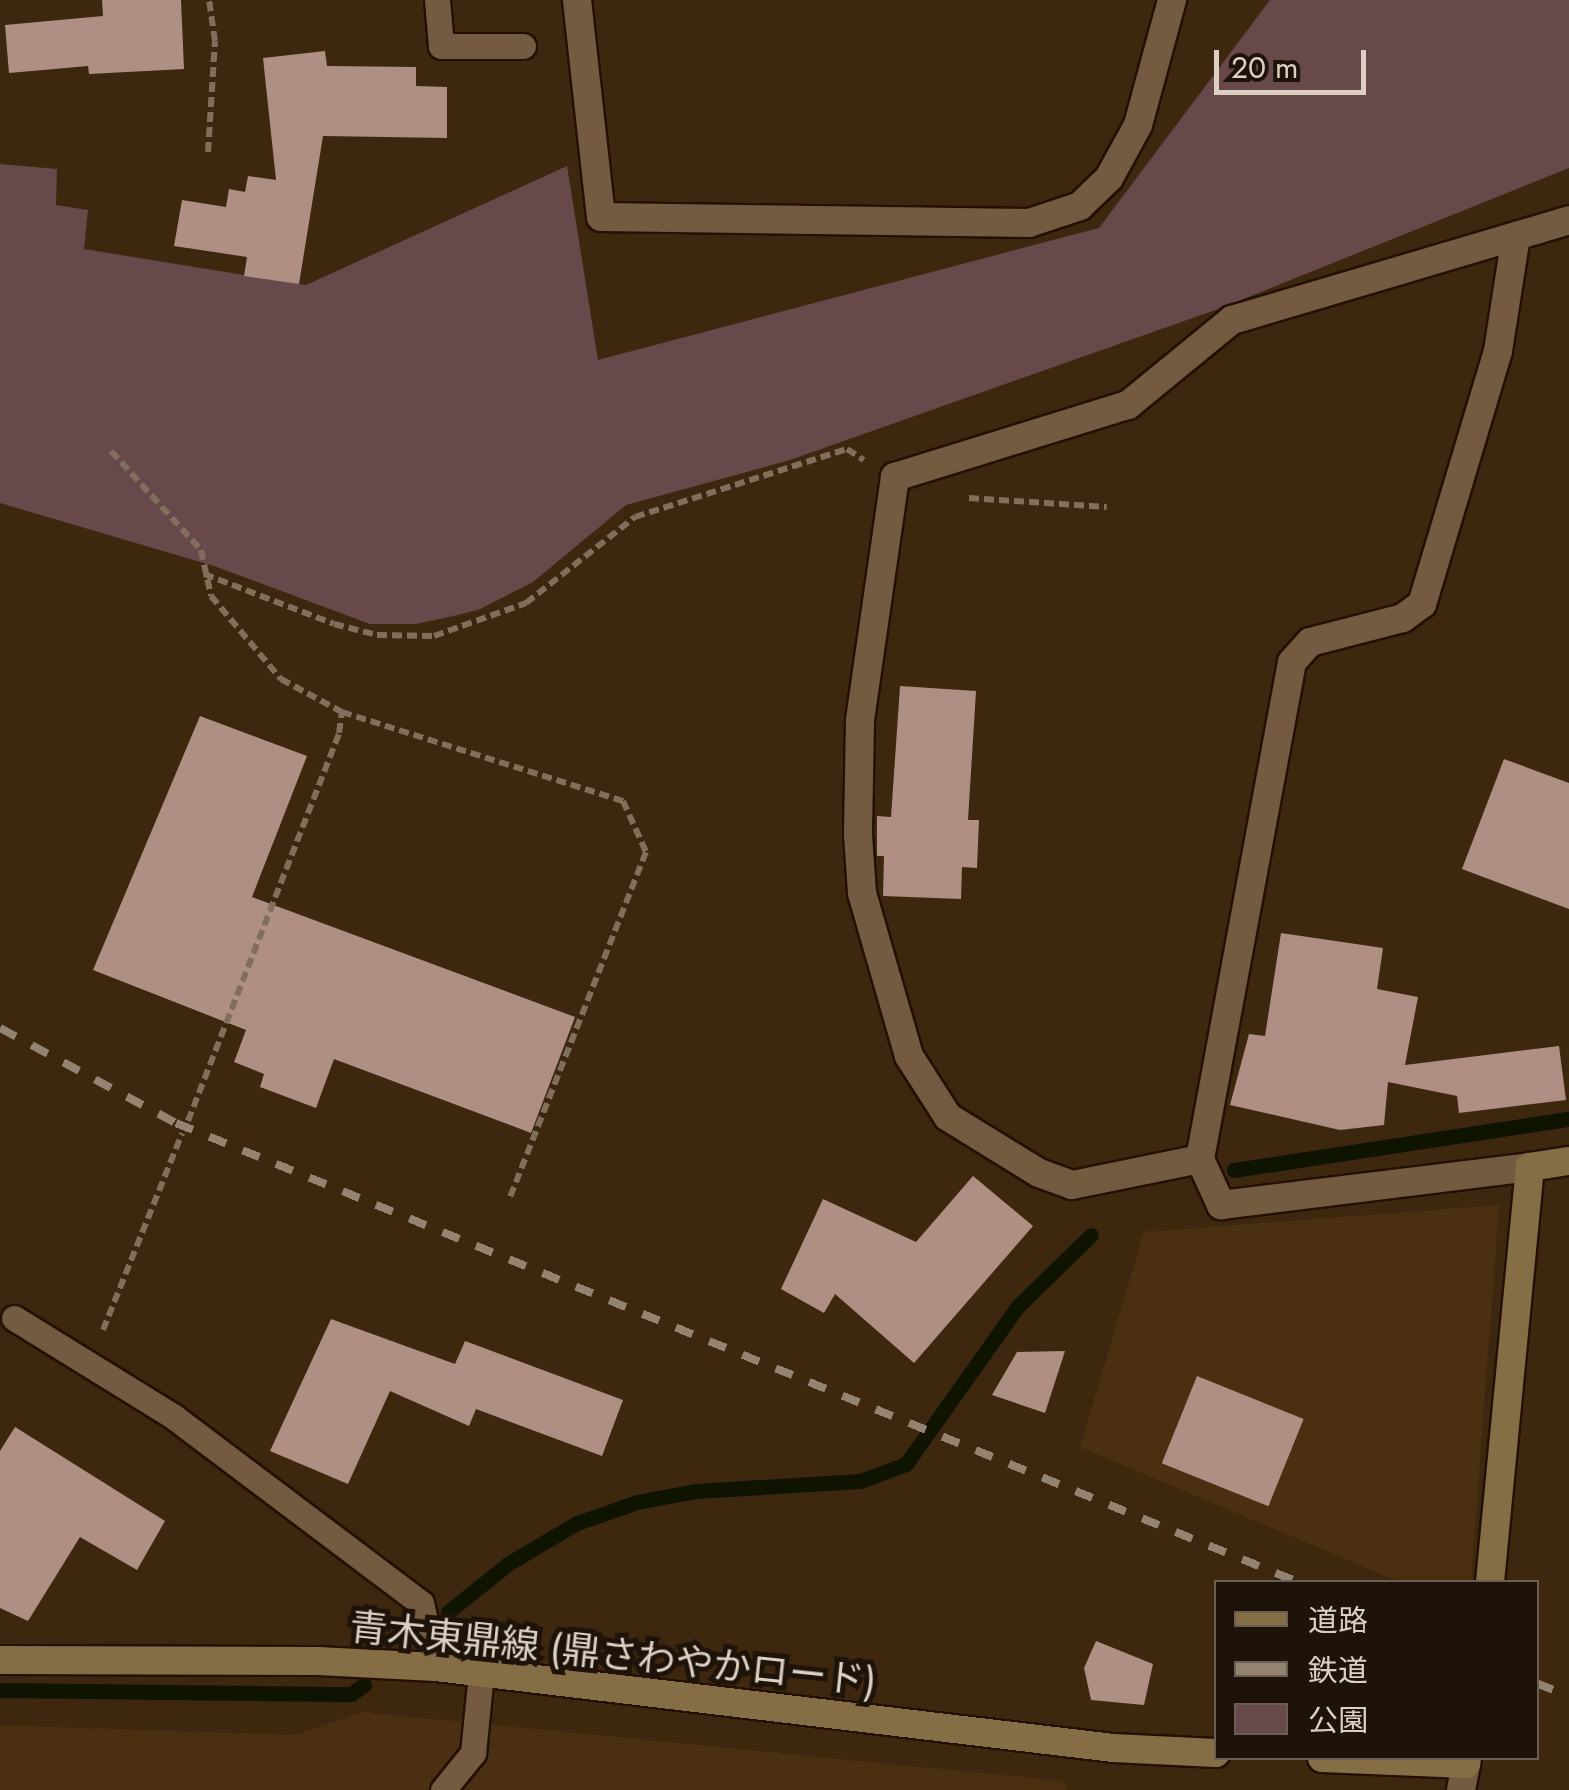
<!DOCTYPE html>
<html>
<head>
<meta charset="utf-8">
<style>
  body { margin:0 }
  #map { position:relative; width:1569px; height:1790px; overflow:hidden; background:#3d280f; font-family:Jost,"Noto Sans JP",sans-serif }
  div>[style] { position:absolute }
  .built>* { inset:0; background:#4a2f10 }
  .green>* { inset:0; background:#67494c }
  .stream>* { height:15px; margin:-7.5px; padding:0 7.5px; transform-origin:7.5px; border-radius:7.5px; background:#0f1400 }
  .building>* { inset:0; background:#af8f84; transform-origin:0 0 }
  .path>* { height:6px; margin-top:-3px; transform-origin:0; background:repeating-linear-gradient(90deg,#816f5b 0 10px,transparent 0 15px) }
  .roads { filter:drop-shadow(2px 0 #241000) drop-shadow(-2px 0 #241000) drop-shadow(0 2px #241000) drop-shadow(0 -2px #241000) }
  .service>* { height:25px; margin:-12.5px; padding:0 12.5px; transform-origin:12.5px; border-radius:12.5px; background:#735a41 }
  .minor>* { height:28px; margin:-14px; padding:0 14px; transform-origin:14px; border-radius:14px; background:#735a41 }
  .secondary>* { height:28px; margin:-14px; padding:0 14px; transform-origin:14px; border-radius:14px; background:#856d45 }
  .rail>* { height:8px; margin-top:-4px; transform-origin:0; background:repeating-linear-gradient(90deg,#948370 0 18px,transparent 0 36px) }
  span { translate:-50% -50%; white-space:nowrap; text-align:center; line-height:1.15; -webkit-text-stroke:10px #1d1309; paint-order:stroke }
  .street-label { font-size:38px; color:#ddcfc1 }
  .legend { position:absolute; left:1214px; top:1580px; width:325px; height:180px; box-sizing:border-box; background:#1d1309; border:2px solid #6a5e53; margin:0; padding:12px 18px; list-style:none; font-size:30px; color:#ddcfc1 }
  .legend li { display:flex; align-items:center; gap:20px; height:50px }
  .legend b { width:50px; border:2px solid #6a5e53 }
  .scale { position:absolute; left:1214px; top:50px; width:152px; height:45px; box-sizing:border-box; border:5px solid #ddcfc1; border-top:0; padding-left:12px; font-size:30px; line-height:35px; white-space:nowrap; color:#ddcfc1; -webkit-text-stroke:8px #1d1309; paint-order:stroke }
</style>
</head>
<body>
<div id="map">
  <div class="built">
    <div style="clip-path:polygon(1499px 1205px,1471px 1582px,1400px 1582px,1080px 1447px,1144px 1232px)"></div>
    <div style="clip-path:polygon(362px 1712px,1063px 1781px,1067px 1790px,0 1790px,0 1725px,295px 1735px)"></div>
  </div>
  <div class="green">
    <div style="clip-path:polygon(1270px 0,1569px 0,1569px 168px,1221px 308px,790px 460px,626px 505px,533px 582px,478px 610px,449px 617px,416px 624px,370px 624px,214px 566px,0 503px,0 164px,57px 169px,56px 205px,88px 210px,84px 249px,306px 285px,567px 166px,598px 360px,1099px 228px)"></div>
  </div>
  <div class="stream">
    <div style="left:1234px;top:1170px;width:339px;rotate:-8.7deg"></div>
    <div style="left:448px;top:1612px;width:78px;rotate:-38.8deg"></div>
    <div style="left:509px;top:1563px;width:79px;rotate:-30.5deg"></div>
    <div style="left:577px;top:1523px;width:64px;rotate:-19.3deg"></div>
    <div style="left:637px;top:1502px;width:60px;rotate:-10.6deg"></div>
    <div style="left:696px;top:1491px;width:164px;rotate:-3.5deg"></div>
    <div style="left:860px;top:1481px;width:49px;rotate:-20.3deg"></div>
    <div style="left:906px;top:1464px;width:192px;rotate:-54.7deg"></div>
    <div style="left:1017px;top:1307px;width:103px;rotate:-44.2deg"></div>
    <div style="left:0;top:1690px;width:351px;rotate:0.7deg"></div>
    <div style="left:351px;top:1694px;width:16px;rotate:-35deg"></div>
  </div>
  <div class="building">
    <div style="clip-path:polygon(102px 0,181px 0,184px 69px,89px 74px,88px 66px,9px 73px,5px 25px,103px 16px)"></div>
    <div style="clip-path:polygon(325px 51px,327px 66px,416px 67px,416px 86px,447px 87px,447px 138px,323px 136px,299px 284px,244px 276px,247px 257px,174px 246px,182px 200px,226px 207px,229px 189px,245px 192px,248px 176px,276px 180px,263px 58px)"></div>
    <div style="clip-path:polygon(900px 686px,976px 691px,968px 820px,979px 820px,977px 868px,962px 867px,961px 899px,883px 896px,884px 856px,877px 856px,877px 816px,891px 817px)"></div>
    <div style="clip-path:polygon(200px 716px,307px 756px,252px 897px,575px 1017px,531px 1133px,334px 1059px,316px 1108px,260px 1087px,264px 1074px,234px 1062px,246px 1030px,93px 970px)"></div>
    <div style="clip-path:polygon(1504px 759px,1569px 783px,1569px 909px,1462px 869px)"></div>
    <div style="clip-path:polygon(1281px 933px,1383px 948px,1377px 989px,1418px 997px,1405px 1065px,1559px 1046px,1566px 1100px,1459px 1113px,1457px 1096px,1388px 1082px,1384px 1125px,1340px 1130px,1230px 1105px,1249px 1034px,1265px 1036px)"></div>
    <div style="clip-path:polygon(973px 1176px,1033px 1226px,914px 1363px,835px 1294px,824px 1313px,781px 1289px,823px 1199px,916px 1242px)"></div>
    <div style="clip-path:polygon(331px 1319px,455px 1364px,465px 1341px,623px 1400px,602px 1456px,476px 1409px,469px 1426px,390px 1391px,348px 1484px,270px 1451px)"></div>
    <div style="clip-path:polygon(1065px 1351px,1045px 1413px,992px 1395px,1017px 1352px)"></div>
    <div style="left:1197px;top:1376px;width:115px;height:94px;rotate:22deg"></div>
    <div style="clip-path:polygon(15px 1427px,165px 1521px,137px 1570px,80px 1537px,28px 1621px,0 1608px,0 1451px)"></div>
    <div style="clip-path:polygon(1096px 1641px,1153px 1664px,1144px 1705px,1091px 1700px,1084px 1668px)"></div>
  </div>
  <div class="path">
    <div style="left:208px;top:152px;width:111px;rotate:-86.4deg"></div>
    <div style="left:215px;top:41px;width:41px;rotate:-98.3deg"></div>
    <div style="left:111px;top:451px;width:134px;rotate:47.7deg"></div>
    <div style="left:201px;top:550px;width:47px;rotate:77.7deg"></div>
    <div style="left:211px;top:596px;width:109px;rotate:49.9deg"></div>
    <div style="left:281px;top:679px;width:69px;rotate:28.4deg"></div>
    <div style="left:342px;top:712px;width:295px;rotate:17.6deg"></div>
    <div style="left:623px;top:801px;width:56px;rotate:65.7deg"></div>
    <div style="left:646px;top:852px;width:371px;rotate:111.5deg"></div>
    <div style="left:969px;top:498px;width:138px;rotate:3.7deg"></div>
    <div style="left:204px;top:574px;width:139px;rotate:21deg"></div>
    <div style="left:334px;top:624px;width:44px;rotate:14.3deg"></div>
    <div style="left:377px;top:635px;width:57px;rotate:1deg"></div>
    <div style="left:434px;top:636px;width:98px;rotate:-19.7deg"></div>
    <div style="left:526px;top:603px;width:139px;rotate:-38.3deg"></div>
    <div style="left:635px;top:517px;width:223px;rotate:-17.8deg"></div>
    <div style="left:847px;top:449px;width:20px;rotate:33deg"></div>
    <div style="left:188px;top:1121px;width:416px;rotate:-68.7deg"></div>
    <div style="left:339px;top:733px;width:21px;rotate:-82deg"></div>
    <div style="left:103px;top:1330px;width:212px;rotate:-68.1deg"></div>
  </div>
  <div class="roads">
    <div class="service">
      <div style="left:437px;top:0;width:46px;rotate:85deg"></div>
      <div style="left:441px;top:46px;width:82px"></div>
      <div style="left:14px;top:1318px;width:188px;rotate:31.7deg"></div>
      <div style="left:174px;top:1417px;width:309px;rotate:37deg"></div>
      <div style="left:421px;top:1603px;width:66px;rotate:76.8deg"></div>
      <div style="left:443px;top:1790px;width:48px;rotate:-51deg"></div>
      <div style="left:473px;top:1753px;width:80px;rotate:-84.3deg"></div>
    </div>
    <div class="minor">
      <div style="left:577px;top:0;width:218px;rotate:83.7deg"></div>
      <div style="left:601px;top:217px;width:428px;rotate:0.8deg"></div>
      <div style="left:1029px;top:223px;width:54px;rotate:-18.4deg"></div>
      <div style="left:1080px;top:206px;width:40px;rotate:-44deg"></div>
      <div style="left:1109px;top:178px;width:60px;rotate:-61.3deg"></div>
      <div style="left:1138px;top:125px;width:130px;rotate:-74.8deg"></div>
      <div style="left:1516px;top:236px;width:116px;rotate:98.9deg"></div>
      <div style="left:1498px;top:351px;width:264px;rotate:106.7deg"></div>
      <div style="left:1422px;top:604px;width:24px;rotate:144deg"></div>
      <div style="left:1403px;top:618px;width:96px;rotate:165.5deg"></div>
      <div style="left:1310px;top:642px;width:27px;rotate:132deg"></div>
      <div style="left:1292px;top:662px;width:505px;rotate:100.49deg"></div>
      <div style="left:1200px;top:1159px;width:51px;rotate:65.5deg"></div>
      <div style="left:1221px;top:1205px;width:311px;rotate:-7deg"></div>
      <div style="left:1200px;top:1159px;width:131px;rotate:168.5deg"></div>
      <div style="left:1072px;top:1185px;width:35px;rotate:-160deg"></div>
      <div style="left:1039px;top:1173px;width:107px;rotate:-148.4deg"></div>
      <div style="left:948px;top:1117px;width:72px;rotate:-122.6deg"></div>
      <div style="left:909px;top:1056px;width:170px;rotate:-106.1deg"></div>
      <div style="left:862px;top:893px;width:59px;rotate:-93.9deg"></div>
      <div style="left:858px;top:834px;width:114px;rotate:-89deg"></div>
      <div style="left:860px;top:720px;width:246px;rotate:-81.8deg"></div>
      <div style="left:895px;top:477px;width:244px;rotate:-17.2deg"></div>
      <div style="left:1128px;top:405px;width:134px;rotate:-39.3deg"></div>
      <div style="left:1232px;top:320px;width:352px;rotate:-16.5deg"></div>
      <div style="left:1461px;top:1790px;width:26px;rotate:-79deg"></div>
    </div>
    <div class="secondary">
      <div style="left:1490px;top:1582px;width:417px;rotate:-84.5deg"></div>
      <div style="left:1530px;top:1167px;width:39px;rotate:-9deg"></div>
      <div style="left:0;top:1660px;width:318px;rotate:0.2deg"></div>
      <div style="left:318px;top:1661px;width:118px;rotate:2.9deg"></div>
      <div style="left:436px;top:1667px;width:682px;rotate:6.82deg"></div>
      <div style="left:1113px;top:1748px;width:103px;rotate:2.8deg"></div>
      <div style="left:1322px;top:1758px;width:144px;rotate:2.4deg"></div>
      <div style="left:1466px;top:1764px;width:6px;rotate:-81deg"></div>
    </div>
  </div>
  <div class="rail">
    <div style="left:0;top:1028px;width:200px;rotate:28.4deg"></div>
    <div style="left:176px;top:1123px;width:1212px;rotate:22.25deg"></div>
    <div style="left:1536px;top:1683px;width:35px;rotate:22deg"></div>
  </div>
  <div class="street-label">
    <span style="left:613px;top:1654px;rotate:6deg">青木東鼎線 (鼎さわやかロード)</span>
  </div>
  <ul class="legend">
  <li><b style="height:12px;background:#856d45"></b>道路</li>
  <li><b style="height:12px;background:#948370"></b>鉄道</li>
  <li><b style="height:28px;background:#67494c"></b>公園</li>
  </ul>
  <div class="scale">20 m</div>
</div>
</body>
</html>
